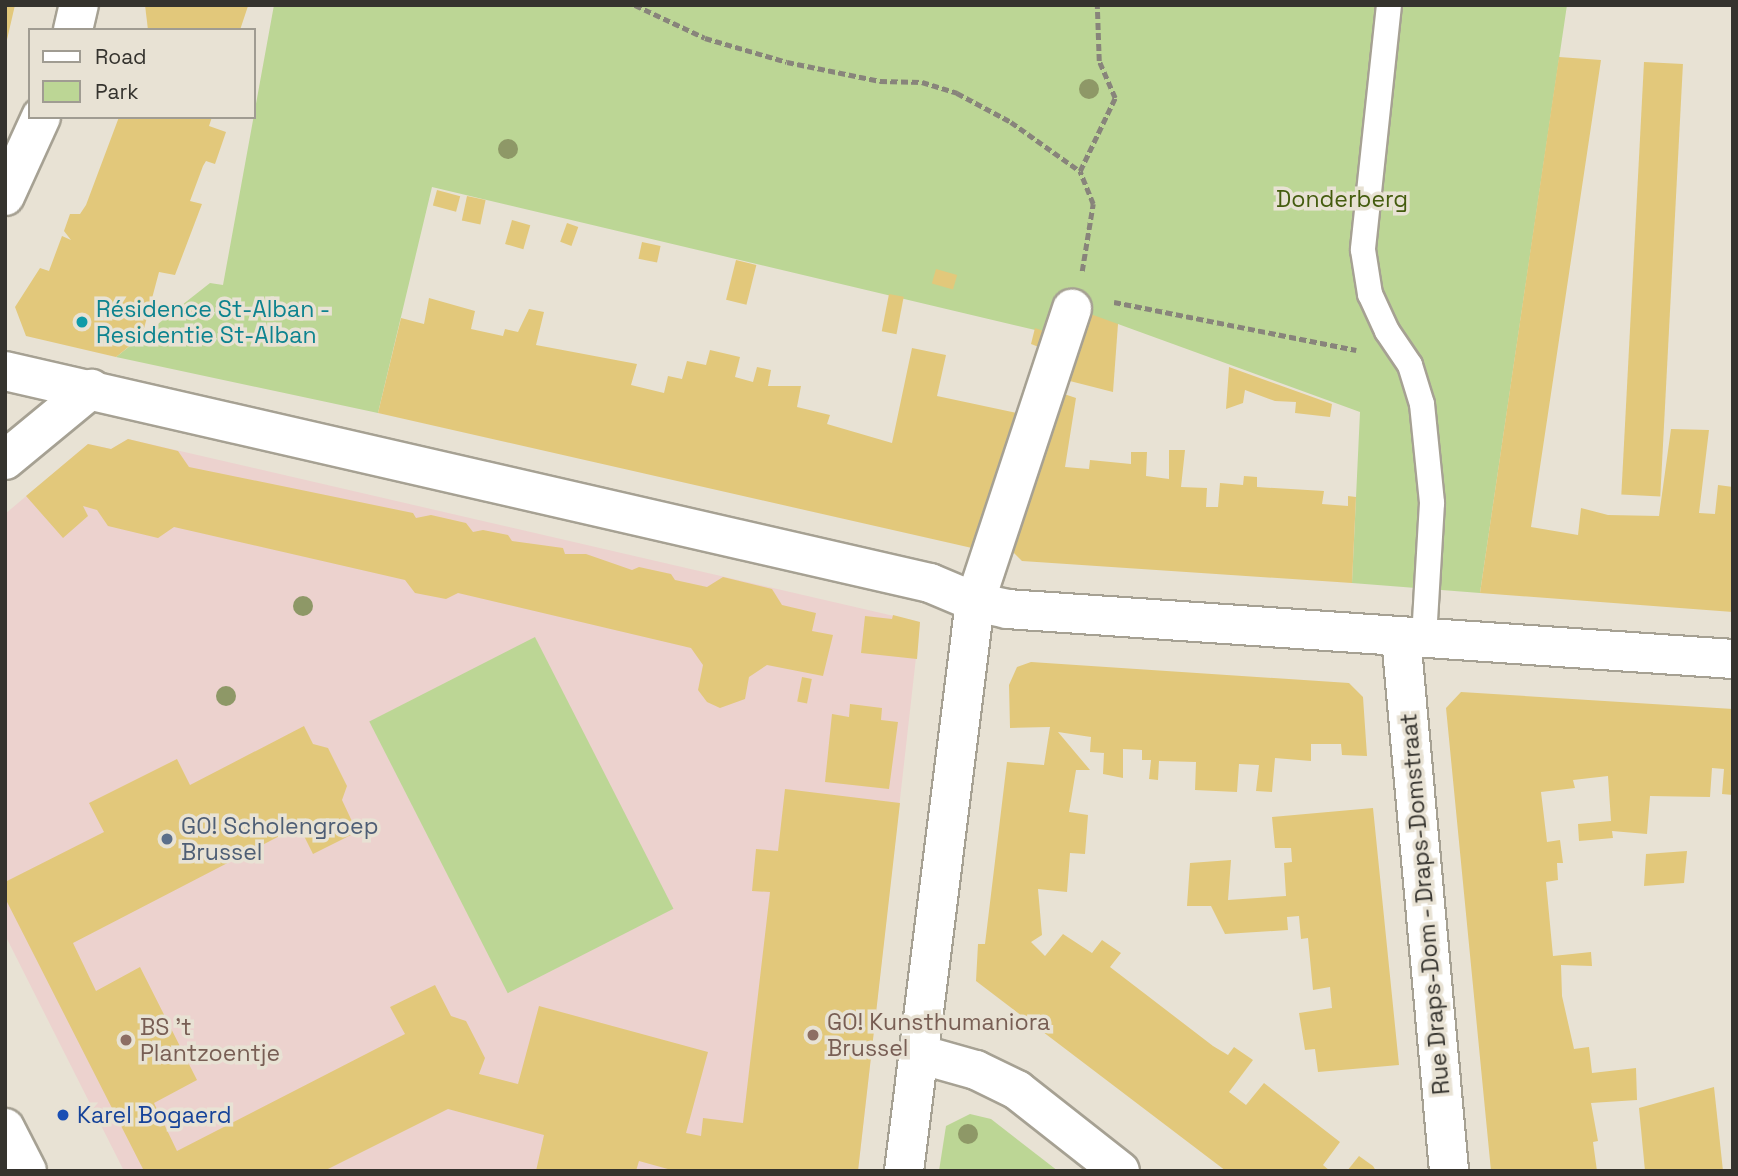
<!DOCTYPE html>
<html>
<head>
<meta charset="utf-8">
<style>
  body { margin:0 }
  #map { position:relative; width:1738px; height:1176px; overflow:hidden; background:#e8e2d4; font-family:"Space Grotesk",sans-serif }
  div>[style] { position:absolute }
  .education>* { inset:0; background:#ecd2ce }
  .green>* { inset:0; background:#bcd695; transform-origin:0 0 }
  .building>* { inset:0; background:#e2c87b; transform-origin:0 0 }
  .path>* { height:4.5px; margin-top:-2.25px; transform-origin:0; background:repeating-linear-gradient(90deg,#88847b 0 7px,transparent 0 10.5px) }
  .roads { filter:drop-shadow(2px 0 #a6a193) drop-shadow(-2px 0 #a6a193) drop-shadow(0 2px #a6a193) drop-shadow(0 -2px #a6a193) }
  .service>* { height:24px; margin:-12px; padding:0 12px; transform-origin:12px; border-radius:12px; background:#fff }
  .minor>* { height:38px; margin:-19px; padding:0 19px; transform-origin:19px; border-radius:19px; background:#fff }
  .tertiary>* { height:38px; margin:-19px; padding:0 19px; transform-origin:19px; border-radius:19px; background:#fff }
  .trees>* { width:20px; height:20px; margin:-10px; border-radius:50%; background:#8e9867 }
  .dots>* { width:19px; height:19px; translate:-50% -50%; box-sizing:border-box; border:4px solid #e8e2d4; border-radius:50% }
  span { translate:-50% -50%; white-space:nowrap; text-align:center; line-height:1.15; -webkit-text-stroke:7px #e8e2d4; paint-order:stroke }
  .park-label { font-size:23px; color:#445c0e }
  .culture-label { font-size:23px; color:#0d838f }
  .left { translate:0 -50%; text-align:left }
  .service-label { font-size:23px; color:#4e5e75 }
  .street-label { font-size:23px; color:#35332e }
  .education-label { font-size:23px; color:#785e54 }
  .transit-label { font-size:23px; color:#164399 }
  .frame { position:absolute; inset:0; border:7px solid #35332e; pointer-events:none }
  .legend { position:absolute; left:28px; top:28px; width:228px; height:91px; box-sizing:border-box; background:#e8e2d4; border:2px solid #a09c92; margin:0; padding:9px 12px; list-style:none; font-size:21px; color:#35332e }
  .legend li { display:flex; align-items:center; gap:14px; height:35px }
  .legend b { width:35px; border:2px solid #a09c92 }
</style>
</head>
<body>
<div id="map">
  <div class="education">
    <div style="clip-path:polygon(128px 439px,920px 622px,858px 1171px,124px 1171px,5px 935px,5px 514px,88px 444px,111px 449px)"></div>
  </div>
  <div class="green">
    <div style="clip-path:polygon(274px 5px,1567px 5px,1480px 593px,1352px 583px,1360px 412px,1118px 324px,1048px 333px,432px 187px,378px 413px,116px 357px,210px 283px,223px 285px)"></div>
    <div style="left:535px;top:637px;width:305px;height:186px;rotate:63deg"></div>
    <div style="clip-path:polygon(970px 1114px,991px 1119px,1058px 1171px,939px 1171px,946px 1126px)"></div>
  </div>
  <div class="building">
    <div style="clip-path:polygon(5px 5px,15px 5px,6px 44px,5px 44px)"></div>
    <div style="clip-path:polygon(145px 5px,246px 5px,248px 6px,240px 30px,148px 30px)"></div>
    <div style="clip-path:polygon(1559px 57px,1601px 60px,1531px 527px,1578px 535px,1581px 508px,1608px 515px,1659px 516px,1671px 429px,1709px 430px,1699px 513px,1715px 514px,1718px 485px,1733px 487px,1733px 612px,1480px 593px)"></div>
    <div style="left:1644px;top:62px;width:39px;height:433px;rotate:3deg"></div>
    <div style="clip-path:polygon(119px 117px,212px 117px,209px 126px,226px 132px,215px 164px,206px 161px,203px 166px,190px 201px,202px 204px,175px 275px,159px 272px,142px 336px,116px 357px,26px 336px,15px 307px,40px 268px,49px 271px,62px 236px,71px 240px,64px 231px,70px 214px,80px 214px,86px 205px)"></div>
    <div style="left:437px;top:190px;width:24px;height:16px;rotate:15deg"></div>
    <div style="left:467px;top:196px;width:19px;height:25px;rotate:12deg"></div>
    <div style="left:512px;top:220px;width:19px;height:25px;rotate:16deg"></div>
    <div style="left:567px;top:223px;width:12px;height:20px;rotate:20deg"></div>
    <div style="left:642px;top:242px;width:19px;height:17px;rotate:12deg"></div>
    <div style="left:736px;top:260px;width:21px;height:41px;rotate:14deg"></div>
    <div style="left:936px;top:269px;width:22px;height:15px;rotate:16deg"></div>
    <div style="left:889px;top:294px;width:15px;height:38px;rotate:11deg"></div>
    <div style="clip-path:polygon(429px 298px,475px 311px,471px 329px,503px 336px,505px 329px,518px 332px,529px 309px,544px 312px,536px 345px,637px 364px,631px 385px,664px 393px,668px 376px,682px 379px,687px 361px,706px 365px,710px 350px,740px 357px,735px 377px,753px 382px,757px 367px,771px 370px,768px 386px,801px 386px,797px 407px,830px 415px,827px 424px,892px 443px,912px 348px,946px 355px,937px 396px,1022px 414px,972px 548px,378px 413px,401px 318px,424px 324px)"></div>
    <div style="clip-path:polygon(1082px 311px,1118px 324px,1113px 392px,1062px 379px)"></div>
    <div style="clip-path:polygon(1035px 328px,1049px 333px,1044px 349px,1031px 344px)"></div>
    <div style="clip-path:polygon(1229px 367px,1332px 404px,1330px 417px,1295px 413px,1296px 402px,1275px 401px,1245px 390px,1243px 403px,1226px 409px)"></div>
    <div style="clip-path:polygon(1058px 392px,1076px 398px,1065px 467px,1089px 469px,1090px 460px,1131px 464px,1131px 452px,1147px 452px,1146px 476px,1169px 479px,1169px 450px,1185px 450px,1181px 487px,1207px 488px,1206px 507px,1218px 507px,1220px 483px,1243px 485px,1244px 476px,1257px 477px,1257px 487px,1324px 491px,1322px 504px,1348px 506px,1348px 496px,1356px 497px,1352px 583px,1022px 561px,1011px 550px)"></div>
    <div style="clip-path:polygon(128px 439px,178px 451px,189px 467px,413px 513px,416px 518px,431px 515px,466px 523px,473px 532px,483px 530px,508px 535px,512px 541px,563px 548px,565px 554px,586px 554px,632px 570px,639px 567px,671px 574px,675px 580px,707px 587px,723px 577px,772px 589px,782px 605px,816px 613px,812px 631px,833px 635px,823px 676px,767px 665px,749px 677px,745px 699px,720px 708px,707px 702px,698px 690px,703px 665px,691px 648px,458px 593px,446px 599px,415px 593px,405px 580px,174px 527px,158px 538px,108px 526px,97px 510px,83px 506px,88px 516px,63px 538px,26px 496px,88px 444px,111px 449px)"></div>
    <div style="clip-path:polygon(893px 615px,920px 622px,917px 659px,861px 653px,865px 616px,892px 619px)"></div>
    <div style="clip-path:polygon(1031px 662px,1349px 683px,1363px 697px,1367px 756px,1342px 755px,1341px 744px,1311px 744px,1311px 761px,1275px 758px,1272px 792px,1256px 791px,1259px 765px,1239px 764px,1237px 792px,1195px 790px,1196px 762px,1159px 761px,1158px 780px,1149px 779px,1151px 760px,1142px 760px,1142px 750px,1123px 749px,1123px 778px,1103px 774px,1104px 753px,1090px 752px,1091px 737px,1058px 732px,1090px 770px,1076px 770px,1069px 812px,1088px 815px,1085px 854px,1070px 853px,1067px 892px,1038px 889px,1042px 935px,1031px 942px,1045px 956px,1063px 934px,1092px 953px,1102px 940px,1121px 953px,1110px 967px,1213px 1046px,1228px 1055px,1234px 1047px,1253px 1060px,1229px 1092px,1246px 1105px,1264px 1083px,1340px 1142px,1323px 1165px,1330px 1171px,1226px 1171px,976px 981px,978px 944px,985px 944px,1007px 762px,1044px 765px,1050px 727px,1010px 728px,1009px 685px,1017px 667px)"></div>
    <div style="left:802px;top:677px;width:10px;height:25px;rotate:11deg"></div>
    <div style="clip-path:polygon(1461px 692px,1733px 709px,1733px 795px,1722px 794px,1724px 769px,1712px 768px,1710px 797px,1650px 796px,1647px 834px,1612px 831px,1613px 838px,1579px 841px,1578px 824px,1611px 821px,1608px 776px,1573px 780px,1575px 788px,1541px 792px,1547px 842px,1560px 840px,1563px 863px,1557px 863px,1558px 880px,1546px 882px,1553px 956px,1591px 952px,1592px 966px,1561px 965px,1562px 996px,1574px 1049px,1589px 1047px,1592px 1073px,1636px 1068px,1637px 1100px,1591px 1103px,1598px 1141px,1593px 1142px,1597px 1171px,1491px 1171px,1446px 708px)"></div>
    <div style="clip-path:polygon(850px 704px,882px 708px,881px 720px,898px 722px,889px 789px,825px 782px,832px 714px,849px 717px)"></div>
    <div style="clip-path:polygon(304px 726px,313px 744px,328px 748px,347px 786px,342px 800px,357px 832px,313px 854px,299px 826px,73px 943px,96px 991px,140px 967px,197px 1080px,154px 1103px,177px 1151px,405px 1034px,390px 1007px,435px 985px,451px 1016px,466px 1021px,485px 1058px,479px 1074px,518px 1084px,539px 1006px,708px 1052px,686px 1133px,701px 1136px,703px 1118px,743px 1123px,770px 892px,752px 891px,756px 849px,778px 851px,785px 789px,900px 803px,858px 1171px,675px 1171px,639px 1161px,636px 1171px,536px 1171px,544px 1135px,448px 1109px,324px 1171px,144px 1171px,5px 898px,5px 882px,104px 832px,89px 803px,177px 759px,190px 785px)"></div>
    <div style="clip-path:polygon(1373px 808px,1399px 1065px,1318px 1072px,1315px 1049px,1305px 1050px,1299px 1013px,1332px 1008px,1330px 987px,1313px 990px,1308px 938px,1301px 939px,1299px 916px,1287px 917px,1288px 930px,1225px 934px,1211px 906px,1187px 906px,1190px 863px,1231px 860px,1228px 900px,1286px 896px,1284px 863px,1292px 862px,1291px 848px,1275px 848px,1272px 817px)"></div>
    <div style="clip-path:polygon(1687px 851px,1684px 883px,1644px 886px,1646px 854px)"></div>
    <div style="clip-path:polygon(1714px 1087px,1723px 1171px,1645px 1171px,1639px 1108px)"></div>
    <div style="clip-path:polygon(1359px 1156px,1373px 1166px,1376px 1171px,1347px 1171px)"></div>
  </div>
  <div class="path">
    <div style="left:635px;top:5px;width:77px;rotate:25.2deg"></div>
    <div style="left:705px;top:38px;width:85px;rotate:16.3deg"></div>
    <div style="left:787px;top:62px;width:95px;rotate:11.5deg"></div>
    <div style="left:880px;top:81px;width:42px;rotate:1.4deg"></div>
    <div style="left:922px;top:82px;width:37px;rotate:17deg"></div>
    <div style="left:957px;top:93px;width:61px;rotate:28.2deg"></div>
    <div style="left:1011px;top:122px;width:85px;rotate:35.4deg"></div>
    <div style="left:1082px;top:271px;width:68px;rotate:-80.7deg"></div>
    <div style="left:1093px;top:204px;width:35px;rotate:-112deg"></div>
    <div style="left:1080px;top:171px;width:81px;rotate:-64.4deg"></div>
    <div style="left:1115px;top:98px;width:40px;rotate:-113.4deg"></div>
    <div style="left:1099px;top:61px;width:56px;rotate:-92deg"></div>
    <div style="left:1114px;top:302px;width:247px;rotate:11.2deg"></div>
  </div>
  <div class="roads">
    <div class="service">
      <div style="left:1389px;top:5px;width:246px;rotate:96.1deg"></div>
      <div style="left:1363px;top:250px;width:45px;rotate:81deg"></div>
      <div style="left:1370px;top:294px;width:41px;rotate:65.3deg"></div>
      <div style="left:1387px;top:331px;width:41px;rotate:55.9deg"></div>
      <div style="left:1410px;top:365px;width:41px;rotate:72.9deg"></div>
      <div style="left:1422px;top:404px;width:100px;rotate:84.2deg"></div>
      <div style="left:1432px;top:503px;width:135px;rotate:93.4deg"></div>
    </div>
    <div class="minor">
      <div style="left:73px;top:30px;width:26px;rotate:-77deg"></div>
      <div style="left:5px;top:196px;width:87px;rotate:-65.5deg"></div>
      <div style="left:5px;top:371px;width:949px;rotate:12.91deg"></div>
      <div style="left:930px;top:583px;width:49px;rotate:22.9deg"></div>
      <div style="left:975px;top:602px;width:33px;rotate:12deg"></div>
      <div style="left:1007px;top:609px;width:728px;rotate:3.94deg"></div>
      <div style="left:5px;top:460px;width:112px;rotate:-39.5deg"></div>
      <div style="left:1401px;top:637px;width:536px;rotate:84.86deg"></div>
      <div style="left:919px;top:1054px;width:59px;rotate:15.7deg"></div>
      <div style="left:976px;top:1070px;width:46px;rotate:26deg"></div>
      <div style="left:1017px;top:1090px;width:131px;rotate:38.2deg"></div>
      <div style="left:904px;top:1171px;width:573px;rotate:-82.89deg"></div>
      <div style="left:975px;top:602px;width:309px;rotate:-71.7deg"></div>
    </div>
    <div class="tertiary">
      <div style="left:5px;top:1128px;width:48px;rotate:62.9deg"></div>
    </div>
  </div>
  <div class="trees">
    <div style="left:1089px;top:89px"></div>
    <div style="left:508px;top:149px"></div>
    <div style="left:303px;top:606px"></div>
    <div style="left:226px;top:696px"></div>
    <div style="left:968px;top:1134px"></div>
  </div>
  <div class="dots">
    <div style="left:82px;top:322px;background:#0f9aa8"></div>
    <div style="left:167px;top:839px;background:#5c6f8a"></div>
    <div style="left:813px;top:1035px;background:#8d6e63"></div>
    <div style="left:126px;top:1040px;background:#8d6e63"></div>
    <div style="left:63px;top:1115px;background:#1a4fb4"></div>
  </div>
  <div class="park-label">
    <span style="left:1342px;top:199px">Donderberg</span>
  </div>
  <div class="culture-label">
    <span class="left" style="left:96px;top:322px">Résidence St-Alban -<br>Residentie St-Alban</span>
  </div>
  <div class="service-label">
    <span class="left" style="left:181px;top:839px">GO! Scholengroep<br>Brussel</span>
  </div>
  <div class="street-label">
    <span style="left:1425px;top:904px;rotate:-95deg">Rue Draps-Dom - Draps-Domstraat</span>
  </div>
  <div class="education-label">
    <span class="left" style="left:827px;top:1035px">GO! Kunsthumaniora<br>Brussel</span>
    <span class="left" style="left:140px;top:1040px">BS 't<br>Plantzoentje</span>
  </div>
  <div class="transit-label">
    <span class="left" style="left:77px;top:1115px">Karel Bogaerd</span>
  </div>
  <div class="frame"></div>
  <ul class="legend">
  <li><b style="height:9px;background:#fff"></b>Road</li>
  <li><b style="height:19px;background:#bcd695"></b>Park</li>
  </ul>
</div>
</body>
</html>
